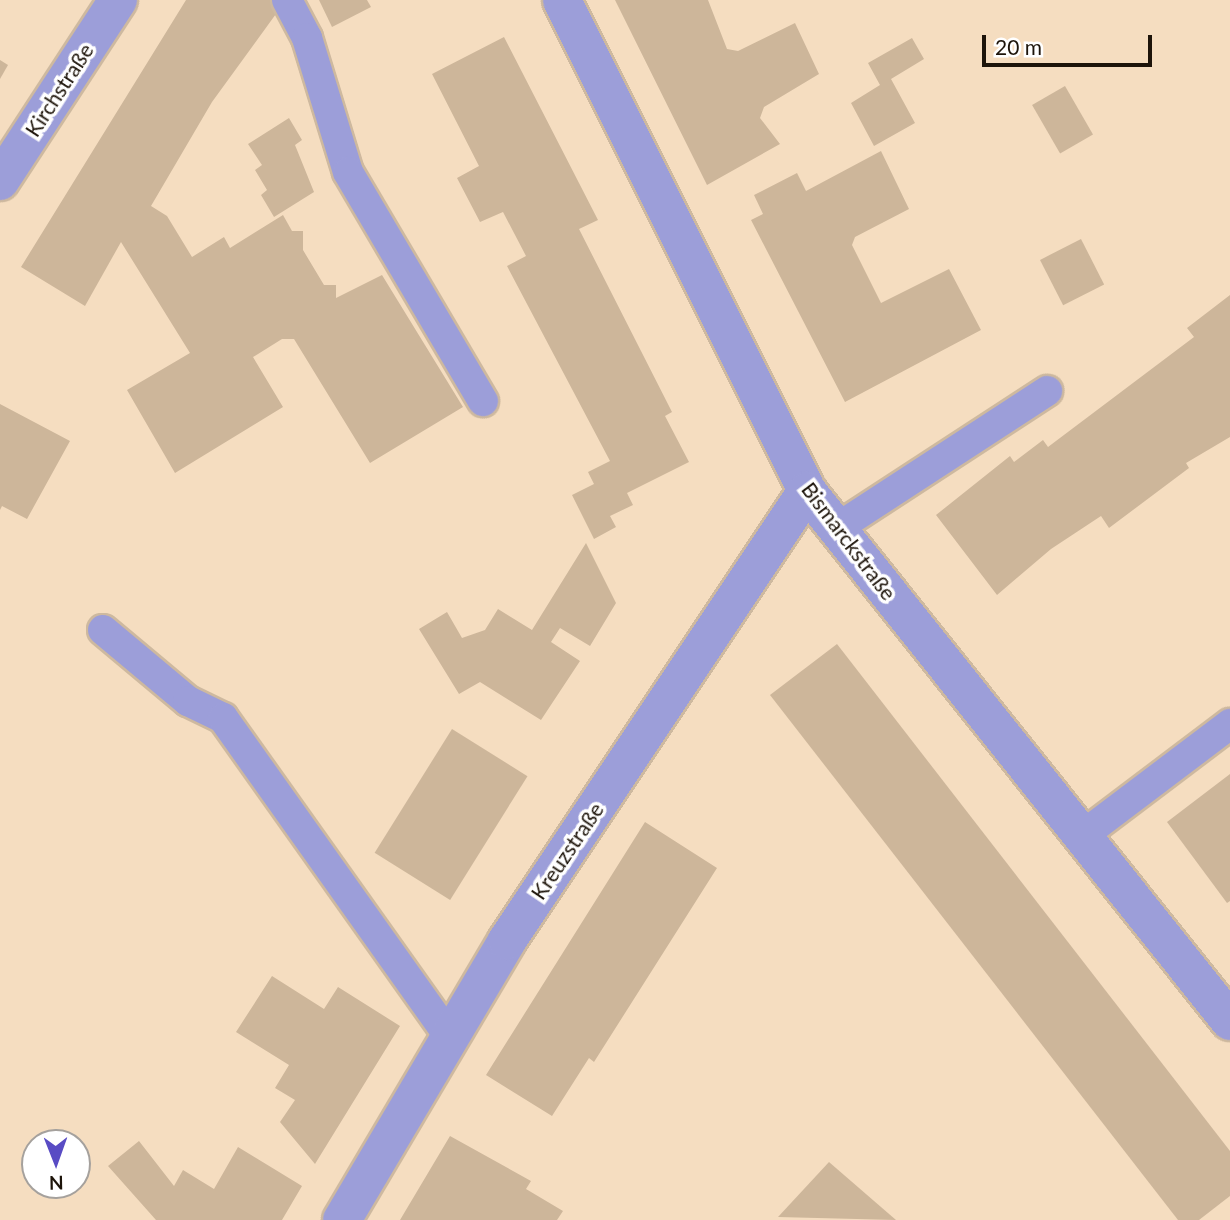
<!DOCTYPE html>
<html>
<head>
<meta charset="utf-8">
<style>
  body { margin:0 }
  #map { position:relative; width:1230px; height:1220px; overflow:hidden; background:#f5ddc0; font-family:Lato,sans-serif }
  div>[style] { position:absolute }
  .building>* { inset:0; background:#cdb69a; transform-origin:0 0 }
  .roads { filter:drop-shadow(2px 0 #ceb99f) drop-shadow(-2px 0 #ceb99f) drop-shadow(0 2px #ceb99f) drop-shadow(0 -2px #ceb99f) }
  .service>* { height:30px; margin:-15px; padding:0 15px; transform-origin:15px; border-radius:15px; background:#9c9ed9 }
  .minor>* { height:38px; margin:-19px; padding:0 19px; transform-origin:19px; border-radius:19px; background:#9c9ed9 }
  span { translate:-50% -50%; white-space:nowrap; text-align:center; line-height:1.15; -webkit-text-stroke:7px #fff; paint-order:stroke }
  .street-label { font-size:21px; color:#1d140a }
  .north { position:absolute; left:21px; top:1129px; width:70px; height:70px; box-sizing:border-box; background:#fff; border:2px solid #a5a19d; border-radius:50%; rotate:179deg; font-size:19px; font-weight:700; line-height:28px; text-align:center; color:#1d140a }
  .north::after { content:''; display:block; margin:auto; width:24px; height:32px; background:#594cc4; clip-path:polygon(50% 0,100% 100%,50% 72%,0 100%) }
  .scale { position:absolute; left:982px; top:35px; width:170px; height:32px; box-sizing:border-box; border:4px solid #1d140a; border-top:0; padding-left:9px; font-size:21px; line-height:24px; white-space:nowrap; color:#1d140a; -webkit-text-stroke:5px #fff; paint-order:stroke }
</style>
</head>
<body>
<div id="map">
  <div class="building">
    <div style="clip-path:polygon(186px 0,273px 0,281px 7px,212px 102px,151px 206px,167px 216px,192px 257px,224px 237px,230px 248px,283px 215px,292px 231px,303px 231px,303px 250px,324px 285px,336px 285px,336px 298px,382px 275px,463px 407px,370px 463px,294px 339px,282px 339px,253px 357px,283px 407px,175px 473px,127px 390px,190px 353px,121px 242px,85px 306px,21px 267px)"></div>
    <div style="clip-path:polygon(319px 0,367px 0,371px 7px,332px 27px)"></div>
    <div style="clip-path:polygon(615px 0,708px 0,727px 49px,738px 51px,795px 23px,819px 74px,764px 107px,760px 118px,780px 144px,707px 185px)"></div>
    <div style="clip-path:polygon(504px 37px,598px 220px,579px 229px,672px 412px,665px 416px,689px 462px,627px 493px,633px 505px,610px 516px,616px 527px,594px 539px,572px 495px,594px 484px,588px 472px,610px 461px,507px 266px,526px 256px,503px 212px,480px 222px,457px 178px,479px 166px,432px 74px)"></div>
    <div style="clip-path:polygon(912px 38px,924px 59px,891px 79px,915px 123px,874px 146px,851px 103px,880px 85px,868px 63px)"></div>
    <div style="clip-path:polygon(0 60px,8px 65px,0 79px)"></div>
    <div style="left:1065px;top:86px;width:56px;height:38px;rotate:60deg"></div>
    <div style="clip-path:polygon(289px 118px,302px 140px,295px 145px,314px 192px,274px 217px,261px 195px,267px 190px,255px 170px,262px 165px,248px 144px)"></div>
    <div style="clip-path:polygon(881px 151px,909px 209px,855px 237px,852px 245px,881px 303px,949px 269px,981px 330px,845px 402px,751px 220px,763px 214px,754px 195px,797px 173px,806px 191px)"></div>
    <div style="left:1081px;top:239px;width:51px;height:46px;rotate:63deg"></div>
    <div style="clip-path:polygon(1230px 295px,1230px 437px,1186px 463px,1189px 468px,1109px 528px,1101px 516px,1051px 549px,997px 595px,936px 515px,1010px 456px,1014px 462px,1043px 440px,1048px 447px,1194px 337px,1187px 328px)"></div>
    <div style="clip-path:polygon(0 404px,70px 441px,27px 519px,2px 506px,0 510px)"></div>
    <div style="clip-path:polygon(586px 543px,616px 603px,590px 646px,560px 628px,551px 642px,580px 661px,541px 720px,480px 682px,459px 694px,419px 629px,447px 612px,462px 638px,485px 630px,498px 609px,532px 630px)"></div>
    <div style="clip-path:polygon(837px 644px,1230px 1151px,1230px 1196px,1199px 1220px,1178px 1220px,770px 695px)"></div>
    <div style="left:452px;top:729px;width:89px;height:146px;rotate:32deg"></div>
    <div style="clip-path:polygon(1230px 774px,1230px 901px,1227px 903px,1167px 822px)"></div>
    <div style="clip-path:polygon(645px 822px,717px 868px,594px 1062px,589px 1058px,552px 1116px,486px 1075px)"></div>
    <div style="clip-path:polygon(272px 976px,324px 1009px,338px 987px,400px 1026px,315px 1164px,280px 1122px,295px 1100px,275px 1088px,289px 1065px,236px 1032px)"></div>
    <div style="clip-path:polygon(450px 1136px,531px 1181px,526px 1189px,563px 1211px,557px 1220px,400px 1220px)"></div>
    <div style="clip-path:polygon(139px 1141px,174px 1186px,183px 1170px,214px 1189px,238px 1147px,302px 1186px,282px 1220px,156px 1220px,108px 1166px)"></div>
    <div style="clip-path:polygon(829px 1162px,896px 1220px,778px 1217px)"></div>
  </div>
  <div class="roads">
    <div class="service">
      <div style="left:287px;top:0;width:43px;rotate:62.2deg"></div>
      <div style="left:307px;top:38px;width:140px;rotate:73deg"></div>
      <div style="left:348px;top:172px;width:266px;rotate:59.5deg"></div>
      <div style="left:837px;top:528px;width:251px;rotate:-33.1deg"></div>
      <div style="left:103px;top:630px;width:111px;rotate:39.9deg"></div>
      <div style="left:188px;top:701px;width:39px;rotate:26deg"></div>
      <div style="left:223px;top:718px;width:392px;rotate:54.6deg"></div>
      <div style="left:1082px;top:836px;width:186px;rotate:-37.1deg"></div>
    </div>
    <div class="minor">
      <div style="left:562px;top:0;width:549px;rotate:63.48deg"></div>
      <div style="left:807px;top:491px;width:678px;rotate:51.41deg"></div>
      <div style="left:0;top:181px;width:216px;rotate:-56.9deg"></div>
      <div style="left:342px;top:1220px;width:324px;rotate:-59.4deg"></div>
      <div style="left:507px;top:941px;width:541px;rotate:-56.31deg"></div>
    </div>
  </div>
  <div class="street-label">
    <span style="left:59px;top:90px;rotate:-57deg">Kirchstraße</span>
    <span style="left:849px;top:541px;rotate:53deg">Bismarckstraße</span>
    <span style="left:567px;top:851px;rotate:-56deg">Kreuzstraße</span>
  </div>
  <div class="north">N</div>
  <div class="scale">20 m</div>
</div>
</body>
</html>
